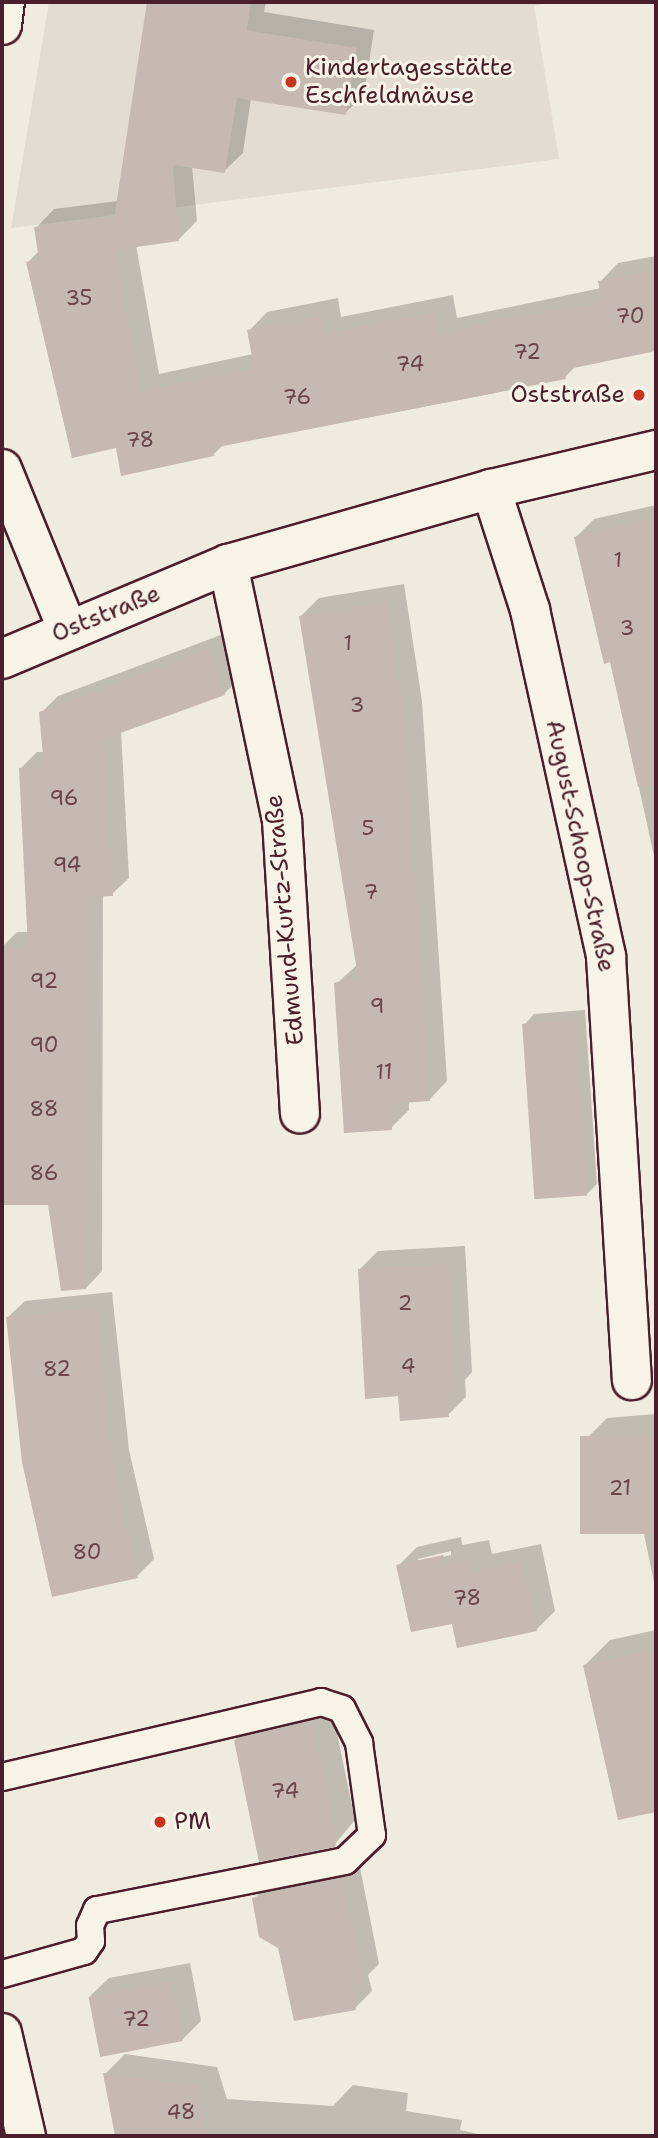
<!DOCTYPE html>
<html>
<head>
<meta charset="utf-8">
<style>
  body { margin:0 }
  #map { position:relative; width:658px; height:2138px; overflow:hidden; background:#f0ebe0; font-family:"Shantell Sans",sans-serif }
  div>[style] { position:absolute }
  .built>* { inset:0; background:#e3dcd2 }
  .shadow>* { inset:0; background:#0003 }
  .building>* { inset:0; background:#c6b8b3; transform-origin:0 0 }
  .roads { filter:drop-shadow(2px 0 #4a1f2b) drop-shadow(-2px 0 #4a1f2b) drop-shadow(0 2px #4a1f2b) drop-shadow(0 -2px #4a1f2b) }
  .service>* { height:26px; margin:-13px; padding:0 13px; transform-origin:13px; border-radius:13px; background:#f7f3e8 }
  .minor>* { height:38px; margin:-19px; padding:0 19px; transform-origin:19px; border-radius:19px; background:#f7f3e8 }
  .tertiary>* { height:38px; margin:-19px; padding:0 19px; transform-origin:19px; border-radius:19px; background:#f7f3e8 }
  .dots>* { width:19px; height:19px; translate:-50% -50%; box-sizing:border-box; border:4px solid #f7f3e8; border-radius:50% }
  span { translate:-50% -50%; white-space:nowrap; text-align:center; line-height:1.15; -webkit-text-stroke:6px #f7f3e8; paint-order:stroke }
  .number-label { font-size:21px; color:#69454d }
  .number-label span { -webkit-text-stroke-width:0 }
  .poi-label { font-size:24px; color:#4a1f2b }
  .left { translate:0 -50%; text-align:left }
  .right { translate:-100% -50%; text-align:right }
  .street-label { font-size:24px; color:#4a1f2b }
  .frame { position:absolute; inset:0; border:4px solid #4a1f2b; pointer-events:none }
</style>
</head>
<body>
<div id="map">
  <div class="built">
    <div style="clip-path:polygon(49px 2px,552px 2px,534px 6px,559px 159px,11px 228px)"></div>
  </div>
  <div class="shadow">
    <div style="clip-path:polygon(149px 2px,266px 2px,264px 12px,374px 30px,364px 95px,345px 113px,251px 98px,243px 153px,224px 171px,192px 166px,197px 221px,179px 239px,136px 245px,159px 374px,253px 354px,249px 331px,267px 312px,338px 298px,341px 317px,453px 295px,457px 318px,601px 288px,600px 282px,618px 263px,656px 256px,656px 350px,577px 365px,565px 377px,495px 393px,223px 445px,213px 455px,117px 446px,28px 262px,39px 251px,36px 228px,54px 209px,118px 201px)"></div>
    <div style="clip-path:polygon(656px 505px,656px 865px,611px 660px,576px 537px,594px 519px)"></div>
    <div style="clip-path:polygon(404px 584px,422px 701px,447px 1081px,429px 1100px,409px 1101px,409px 1110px,391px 1128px,336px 984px,357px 965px,301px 616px,319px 598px)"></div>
    <div style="clip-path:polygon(226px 633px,241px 677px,224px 694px,121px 731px,129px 878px,112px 894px,103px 895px,102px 1271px,86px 1288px,49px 1204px,2px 1203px,2px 947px,17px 932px,29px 932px,20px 769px,37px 752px,44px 752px,41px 713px,58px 696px)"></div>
    <div style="clip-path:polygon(585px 1010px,597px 1184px,587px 1194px,524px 1025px,534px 1014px)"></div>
    <div style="clip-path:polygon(465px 1246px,472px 1372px,465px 1380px,466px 1397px,448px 1415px,400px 1394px,360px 1269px,378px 1251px)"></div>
    <div style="clip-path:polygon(112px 1292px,129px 1450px,154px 1559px,137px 1576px,8px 1317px,25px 1301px)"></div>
    <div style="clip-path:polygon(656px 1414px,656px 1592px,644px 1534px,582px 1443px,607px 1418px)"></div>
    <div style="clip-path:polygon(evenodd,461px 1537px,462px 1545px,489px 1540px,492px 1554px,541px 1544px,555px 1611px,536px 1630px,454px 1622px,398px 1566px,417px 1547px,461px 1537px,451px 1551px,451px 1555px,418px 1562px,418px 1559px,451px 1551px)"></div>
    <div style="clip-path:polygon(656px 1630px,656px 1810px,619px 1818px,585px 1665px,610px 1640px)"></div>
    <div style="clip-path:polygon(331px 1704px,355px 1820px,334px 1845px,235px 1740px,254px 1721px)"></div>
    <div style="clip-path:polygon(359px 1862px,379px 1964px,368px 1975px,372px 1991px,355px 2008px,254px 1899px,271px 1882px)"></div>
    <div style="clip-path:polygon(190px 1963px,201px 2021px,182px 2040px,90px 1996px,109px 1978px)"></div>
    <div style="clip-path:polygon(125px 2054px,217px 2067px,227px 2099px,333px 2106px,353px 2085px,408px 2093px,406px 2111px,462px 2120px,460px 2130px,487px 2136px,117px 2136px,105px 2074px)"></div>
  </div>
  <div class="building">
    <div style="clip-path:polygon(147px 2px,251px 2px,247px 30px,357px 48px,346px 115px,237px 98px,225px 173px,173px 165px,179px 241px,115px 250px,141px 391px,254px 368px,247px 330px,320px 316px,323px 334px,434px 312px,439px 336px,490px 321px,602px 302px,598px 281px,656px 270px,656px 351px,564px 370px,566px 379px,213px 448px,214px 456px,121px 476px,116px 448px,72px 458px,26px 262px,39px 260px,34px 227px,109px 217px,112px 232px)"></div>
    <div style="clip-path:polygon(656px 518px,656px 785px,638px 787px,610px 662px,604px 664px,574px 537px)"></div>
    <div style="clip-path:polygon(387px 602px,404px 720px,430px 1101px,390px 1104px,392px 1130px,344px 1133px,334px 983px,358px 977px,299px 616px)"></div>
    <div style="clip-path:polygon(209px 649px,225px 695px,104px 739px,113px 896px,87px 897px,86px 1289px,61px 1291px,48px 1205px,2px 1205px,2px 948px,28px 948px,19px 768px,44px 767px,39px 712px)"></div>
    <div style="left:575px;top:1020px;width:176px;height:53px;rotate:86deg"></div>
    <div style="clip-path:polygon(448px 1264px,455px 1392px,447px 1393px,449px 1417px,400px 1421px,398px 1396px,365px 1399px,358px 1269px)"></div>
    <div style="clip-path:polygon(96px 1308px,113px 1468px,138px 1578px,52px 1597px,22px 1462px,6px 1317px)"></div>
    <div style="left:656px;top:1436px;width:98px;height:76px;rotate:90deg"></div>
    <div style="clip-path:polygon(443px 1555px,444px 1563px,470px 1558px,473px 1571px,522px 1561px,537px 1631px,457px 1648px,452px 1624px,411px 1632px,396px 1565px)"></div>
    <div style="clip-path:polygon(656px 1649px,656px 1812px,618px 1820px,583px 1665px)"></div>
    <div style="clip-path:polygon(312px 1721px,337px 1840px,335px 1847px,259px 1862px,234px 1740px)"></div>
    <div style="clip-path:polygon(342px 1878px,364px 1983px,351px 1985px,356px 2010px,294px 2021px,278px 1948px,259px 1937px,252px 1898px)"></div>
    <div style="left:171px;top:1981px;width:61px;height:84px;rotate:79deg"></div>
    <div style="clip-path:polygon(103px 2073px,198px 2086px,208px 2136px,115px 2136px)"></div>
  </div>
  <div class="roads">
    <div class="service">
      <div style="left:2px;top:1777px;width:328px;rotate:-13.2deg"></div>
      <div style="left:321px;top:1702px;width:22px;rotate:18deg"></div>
      <div style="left:342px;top:1709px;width:38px;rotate:63deg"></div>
      <div style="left:359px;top:1743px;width:93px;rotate:82deg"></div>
      <div style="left:372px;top:1835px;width:37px;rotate:136deg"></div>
      <div style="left:345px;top:1861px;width:253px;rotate:168.8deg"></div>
      <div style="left:97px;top:1910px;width:17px;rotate:114deg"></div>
      <div style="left:90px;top:1926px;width:15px;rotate:86deg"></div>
      <div style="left:91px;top:1941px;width:12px;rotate:125deg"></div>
      <div style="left:84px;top:1951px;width:85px;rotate:164.3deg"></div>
    </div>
    <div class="minor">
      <div style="left:2px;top:25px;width:23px;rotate:-83deg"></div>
      <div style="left:2px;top:469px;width:172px;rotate:67.8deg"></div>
      <div style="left:491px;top:489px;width:127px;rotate:72.1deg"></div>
      <div style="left:530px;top:610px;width:355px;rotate:77.6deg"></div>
      <div style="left:606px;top:957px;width:424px;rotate:86.5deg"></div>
      <div style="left:228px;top:564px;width:262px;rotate:78.1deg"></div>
      <div style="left:282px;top:820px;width:294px;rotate:86.5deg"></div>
    </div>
    <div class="tertiary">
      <div style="left:2px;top:659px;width:245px;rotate:-22.8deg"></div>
      <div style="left:228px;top:564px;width:273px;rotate:-15.9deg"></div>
      <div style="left:491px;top:489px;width:170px;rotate:-13.3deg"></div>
      <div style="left:2px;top:2033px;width:106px;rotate:76.9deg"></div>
    </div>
  </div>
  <div class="dots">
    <div style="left:291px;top:82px;background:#c8321e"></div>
    <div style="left:639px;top:395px;background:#c8321e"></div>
    <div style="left:160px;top:1822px;background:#c8321e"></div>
  </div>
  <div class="number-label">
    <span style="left:79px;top:298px">35</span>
    <span style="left:630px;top:316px">70</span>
    <span style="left:527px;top:352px">72</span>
    <span style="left:410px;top:364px">74</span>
    <span style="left:297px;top:397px">76</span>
    <span style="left:140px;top:440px">78</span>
    <span style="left:618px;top:560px">1</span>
    <span style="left:627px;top:628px">3</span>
    <span style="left:348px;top:643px">1</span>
    <span style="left:357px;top:705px">3</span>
    <span style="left:64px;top:798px">96</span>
    <span style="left:368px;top:828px">5</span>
    <span style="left:67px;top:865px">94</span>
    <span style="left:371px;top:892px">7</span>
    <span style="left:44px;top:981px">92</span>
    <span style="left:377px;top:1006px">9</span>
    <span style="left:44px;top:1045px">90</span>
    <span style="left:384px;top:1072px">11</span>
    <span style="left:44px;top:1109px">88</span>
    <span style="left:44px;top:1173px">86</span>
    <span style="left:405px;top:1303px">2</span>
    <span style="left:408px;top:1366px">4</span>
    <span style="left:57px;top:1369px">82</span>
    <span style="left:620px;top:1488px">21</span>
    <span style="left:87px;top:1552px">80</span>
    <span style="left:467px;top:1598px">78</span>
    <span style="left:285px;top:1791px">74</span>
    <span style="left:136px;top:2019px">72</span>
    <span style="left:181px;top:2112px">48</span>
  </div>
  <div class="poi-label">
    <span class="left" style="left:305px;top:82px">Kindertagesstätte<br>Eschfeldmäuse</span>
    <span class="right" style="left:625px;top:395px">Oststraße</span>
    <span class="left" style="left:174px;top:1822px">PM</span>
  </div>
  <div class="street-label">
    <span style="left:106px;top:614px;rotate:-22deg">Oststraße</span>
    <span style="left:580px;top:846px;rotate:78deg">August-Schoop-Straße</span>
    <span style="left:285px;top:920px;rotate:-95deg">Edmund-Kurtz-Straße</span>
  </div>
  <div class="frame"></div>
</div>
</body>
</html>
